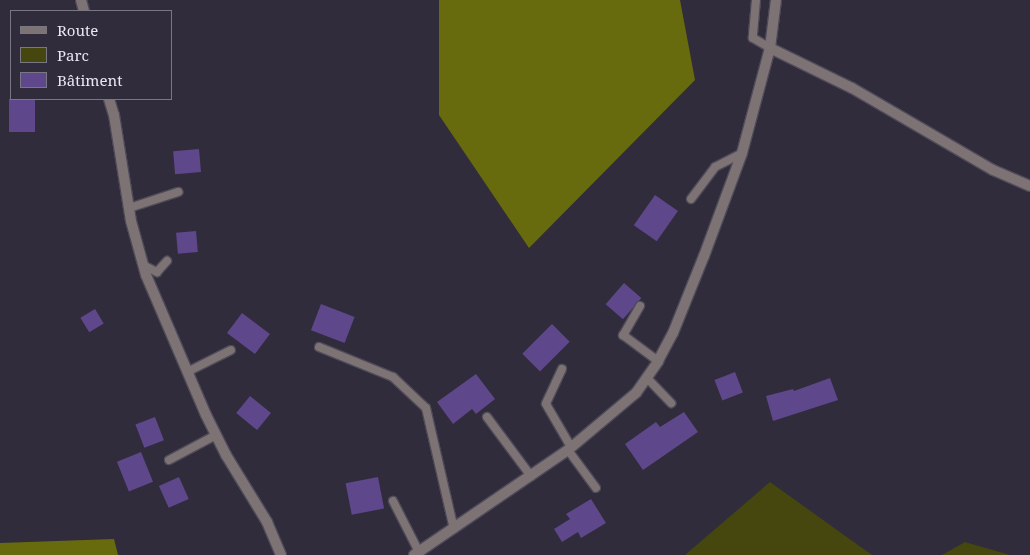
<!DOCTYPE html>
<html>
<head>
<meta charset="utf-8">
<style>
  body { margin:0 }
  #map { position:relative; width:1030px; height:555px; overflow:hidden; background:#302c3b; font-family:"Noto Serif",serif }
  div>[style] { position:absolute }
  .green>* { inset:0; background:#45470f }
  .forest>* { inset:0; background:#686b0d }
  .building>* { inset:0; background:#5e478a; transform-origin:0 0 }
  .roads { filter:drop-shadow(1px 0 #4e4a58) drop-shadow(-1px 0 #4e4a58) drop-shadow(0 1px #4e4a58) drop-shadow(0 -1px #4e4a58) }
  .service>* { height:8px; margin:-4px; padding:0 4px; transform-origin:4px; border-radius:4px; background:#7d7374 }
  .minor>* { height:10px; margin:-5px; padding:0 5px; transform-origin:5px; border-radius:5px; background:#7d7374 }
  .tertiary>* { height:10px; margin:-5px; padding:0 5px; transform-origin:5px; border-radius:5px; background:#7d7374 }
  span { translate:-50% -50%; white-space:nowrap; text-align:center; line-height:1.15; -webkit-text-stroke:4px #302c3b; paint-order:stroke }
  .legend { position:absolute; left:10px; top:10px; width:162px; height:90px; box-sizing:border-box; background:#302c3b; border:1px solid #7a7784; margin:0; padding:6px 9px; list-style:none; font-size:15px; color:#eae7f2 }
  .legend li { display:flex; align-items:center; gap:10px; height:25px }
  .legend b { width:25px; border:1px solid #7a7784 }
</style>
</head>
<body>
<div id="map">
  <div class="green">
    <div style="clip-path:polygon(770px 482px,872px 555px,685px 555px)"></div>
    <div style="clip-path:polygon(965px 542px,1010px 555px,942px 555px)"></div>
  </div>
  <div class="forest">
    <div style="clip-path:polygon(439px 0,680px 0,695px 80px,529px 248px,439px 115px)"></div>
    <div style="clip-path:polygon(114px 539px,118px 555px,0 555px,0 543px)"></div>
  </div>
  <div class="building">
    <div style="left:9px;top:99px;width:26px;height:33px"></div>
    <div style="left:199px;top:149px;width:23px;height:26px;rotate:85deg"></div>
    <div style="left:655px;top:195px;width:28px;height:37px;rotate:35deg"></div>
    <div style="left:196px;top:231px;width:21px;height:20px;rotate:85deg"></div>
    <div style="left:624px;top:283px;width:23px;height:28px;rotate:41deg"></div>
    <div style="left:321px;top:304px;width:36px;height:28px;rotate:21deg"></div>
    <div style="left:95px;top:309px;width:17px;height:17px;rotate:59deg"></div>
    <div style="left:242px;top:313px;width:35px;height:25px;rotate:37deg"></div>
    <div style="left:552px;top:324px;width:25px;height:42px;rotate:45deg"></div>
    <div style="left:735px;top:372px;width:22px;height:22px;rotate:69deg"></div>
    <div style="clip-path:polygon(476px 374px,495px 399px,476px 414px,472px 409px,453px 424px,437px 402px)"></div>
    <div style="clip-path:polygon(830px 378px,838px 400px,773px 421px,766px 396px,793px 389px,794px 391px)"></div>
    <div style="left:250px;top:396px;width:27px;height:22px;rotate:39deg"></div>
    <div style="clip-path:polygon(684px 412px,698px 432px,643px 470px,625px 444px,656px 422px,660px 427px)"></div>
    <div style="left:155px;top:417px;width:25px;height:21px;rotate:69deg"></div>
    <div style="left:141px;top:452px;width:32px;height:26px;rotate:68deg"></div>
    <div style="left:179px;top:477px;width:24px;height:22px;rotate:66deg"></div>
    <div style="left:378px;top:477px;width:32px;height:33px;rotate:79deg"></div>
    <div style="clip-path:polygon(591px 499px,606px 523px,581px 538px,578px 532px,562px 542px,554px 529px,570px 519px,566px 514px)"></div>
  </div>
  <div class="roads">
    <div class="service">
      <div style="left:756px;top:0;width:38px;rotate:95deg"></div>
      <div style="left:753px;top:38px;width:20px;rotate:30deg"></div>
      <div style="left:691px;top:199px;width:40px;rotate:-53deg"></div>
      <div style="left:715px;top:167px;width:30px;rotate:-27deg"></div>
      <div style="left:129px;top:208px;width:52px;rotate:-18.1deg"></div>
      <div style="left:143px;top:265px;width:16px;rotate:27deg"></div>
      <div style="left:157px;top:272px;width:15px;rotate:-48deg"></div>
      <div style="left:640px;top:306px;width:34px;rotate:120deg"></div>
      <div style="left:623px;top:335px;width:44px;rotate:36.6deg"></div>
      <div style="left:319px;top:347px;width:80px;rotate:22.1deg"></div>
      <div style="left:393px;top:377px;width:45px;rotate:43.2deg"></div>
      <div style="left:426px;top:408px;width:124px;rotate:77deg"></div>
      <div style="left:562px;top:369px;width:38px;rotate:115deg"></div>
      <div style="left:546px;top:404px;width:50px;rotate:59.8deg"></div>
      <div style="left:187px;top:372px;width:49px;rotate:-26.6deg"></div>
      <div style="left:647px;top:378px;width:35px;rotate:46deg"></div>
      <div style="left:487px;top:417px;width:74px;rotate:53.3deg"></div>
      <div style="left:568px;top:450px;width:47px;rotate:53.6deg"></div>
      <div style="left:169px;top:460px;width:53px;rotate:-28deg"></div>
      <div style="left:393px;top:501px;width:57px;rotate:63deg"></div>
    </div>
    <div class="minor">
      <div style="left:81px;top:0;width:11px;rotate:75deg"></div>
      <div style="left:770px;top:48px;width:91px;rotate:26deg"></div>
      <div style="left:852px;top:88px;width:163px;rotate:30.2deg"></div>
      <div style="left:993px;top:170px;width:40px;rotate:23.4deg"></div>
      <div style="left:109px;top:99px;width:17px;rotate:73deg"></div>
      <div style="left:114px;top:115px;width:107px;rotate:80.9deg"></div>
      <div style="left:131px;top:221px;width:56px;rotate:74.5deg"></div>
      <div style="left:146px;top:275px;width:152px;rotate:66.8deg"></div>
      <div style="left:206px;top:415px;width:45px;rotate:63.4deg"></div>
      <div style="left:226px;top:455px;width:79px;rotate:58.5deg"></div>
      <div style="left:267px;top:522px;width:36px;rotate:67deg"></div>
    </div>
    <div class="tertiary">
      <div style="left:414px;top:555px;width:186px;rotate:-34.3deg"></div>
      <div style="left:568px;top:450px;width:89px;rotate:-40deg"></div>
      <div style="left:636px;top:393px;width:39px;rotate:-55deg"></div>
      <div style="left:658px;top:361px;width:32px;rotate:-62deg"></div>
      <div style="left:673px;top:333px;width:83px;rotate:-68.1deg"></div>
      <div style="left:704px;top:256px;width:110px;rotate:-69.7deg"></div>
      <div style="left:742px;top:153px;width:109px;rotate:-75.1deg"></div>
      <div style="left:770px;top:48px;width:48px;rotate:-82.9deg"></div>
    </div>
  </div>
  <ul class="legend">
  <li><b style="height:6px;background:#7d7374"></b>Route</li>
  <li><b style="height:14px;background:#45470f"></b>Parc</li>
  <li><b style="height:14px;background:#5e478a"></b>Bâtiment</li>
  </ul>
</div>
</body>
</html>
